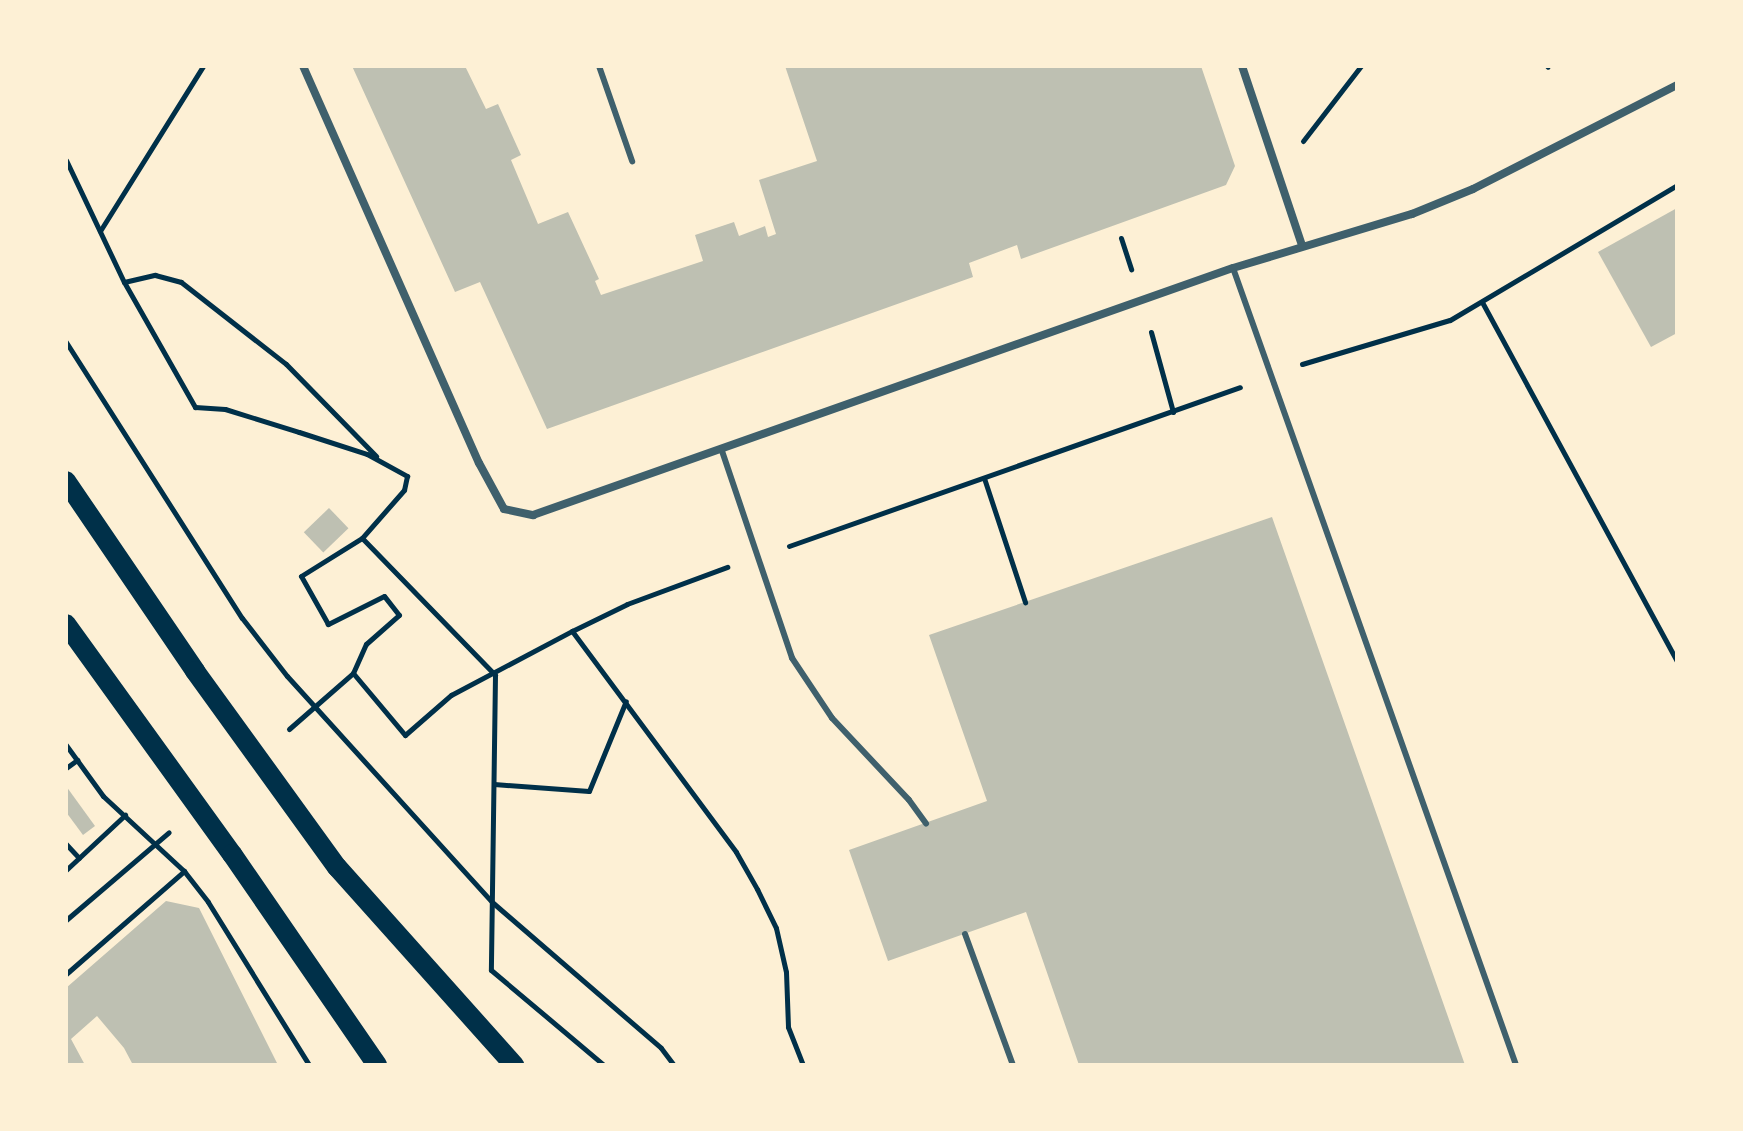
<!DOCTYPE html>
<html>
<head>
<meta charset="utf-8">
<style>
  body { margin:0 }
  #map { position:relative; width:1743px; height:1131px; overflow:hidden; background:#fdf0d5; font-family:"PT Sans",sans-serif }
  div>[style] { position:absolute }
  .building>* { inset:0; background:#bec0b2; transform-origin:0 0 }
  .path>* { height:5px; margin:-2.5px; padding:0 2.5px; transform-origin:2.5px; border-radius:2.5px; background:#003049 }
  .service>* { height:6px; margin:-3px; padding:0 3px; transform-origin:3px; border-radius:3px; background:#3f606c }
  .minor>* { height:8px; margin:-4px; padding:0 4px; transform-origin:4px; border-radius:4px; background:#3f606c }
  .primary>* { height:20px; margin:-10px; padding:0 10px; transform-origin:10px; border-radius:10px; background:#003049 }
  span { translate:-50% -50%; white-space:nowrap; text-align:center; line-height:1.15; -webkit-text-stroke:8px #fdf0d5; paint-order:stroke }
  .frame { position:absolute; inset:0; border:68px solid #fdf0d5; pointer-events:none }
</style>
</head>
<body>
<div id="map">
  <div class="building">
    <div style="clip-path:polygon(352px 66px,465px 66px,486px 109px,498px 104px,521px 155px,511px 160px,538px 224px,568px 212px,599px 279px,595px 281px,601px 295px,703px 261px,695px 235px,734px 222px,739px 236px,765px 226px,768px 237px,776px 234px,759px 180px,817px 161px,785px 66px,1201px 66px,1235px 166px,1226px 185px,1021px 259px,1017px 245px,969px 263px,973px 277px,547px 429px,480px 282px,455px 292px)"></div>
    <div style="clip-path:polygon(1677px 208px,1677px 333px,1651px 347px,1598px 252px)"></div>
    <div style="left:329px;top:508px;width:28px;height:35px;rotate:46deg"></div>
    <div style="clip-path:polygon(1272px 517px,1465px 1065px,1079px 1065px,1026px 912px,888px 961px,849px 850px,987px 801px,929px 635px)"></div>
    <div style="clip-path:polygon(66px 786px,95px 826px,83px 835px,66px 812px)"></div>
    <div style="clip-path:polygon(166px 901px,199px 908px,278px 1065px,133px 1065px,124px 1048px,97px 1016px,71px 1039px,85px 1065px,66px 1065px,66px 988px)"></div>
  </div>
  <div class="path">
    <div style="left:1547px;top:66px;width:1px;rotate:45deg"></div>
    <div style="left:1303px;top:141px;width:95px;rotate:-52.3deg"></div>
    <div style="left:66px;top:160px;width:135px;rotate:64.6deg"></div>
    <div style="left:124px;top:282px;width:144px;rotate:60.4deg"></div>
    <div style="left:195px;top:407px;width:30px;rotate:4deg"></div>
    <div style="left:225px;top:409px;width:77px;rotate:17.3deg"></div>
    <div style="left:299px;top:432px;width:71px;rotate:17.9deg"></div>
    <div style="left:367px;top:454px;width:46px;rotate:28.8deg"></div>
    <div style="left:407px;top:476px;width:14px;rotate:102deg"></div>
    <div style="left:404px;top:490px;width:64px;rotate:131.2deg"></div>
    <div style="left:100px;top:231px;width:195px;rotate:-58deg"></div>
    <div style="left:1121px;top:238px;width:33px;rotate:72deg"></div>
    <div style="left:124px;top:282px;width:32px;rotate:-13deg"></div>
    <div style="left:155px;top:275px;width:27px;rotate:15deg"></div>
    <div style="left:181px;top:282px;width:133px;rotate:38deg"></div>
    <div style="left:286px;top:364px;width:129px;rotate:45.6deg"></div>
    <div style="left:1482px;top:302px;width:409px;rotate:61.5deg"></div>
    <div style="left:1151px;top:332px;width:83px;rotate:74.6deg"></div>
    <div style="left:66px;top:342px;width:327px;rotate:57.5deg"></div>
    <div style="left:242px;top:618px;width:73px;rotate:52.2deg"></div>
    <div style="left:287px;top:676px;width:305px;rotate:47.8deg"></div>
    <div style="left:492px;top:902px;width:223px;rotate:40.8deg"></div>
    <div style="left:661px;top:1048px;width:21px;rotate:53deg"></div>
    <div style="left:1302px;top:364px;width:154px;rotate:-16.6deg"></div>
    <div style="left:1450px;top:320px;width:264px;rotate:-30.7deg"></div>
    <div style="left:984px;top:478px;width:131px;rotate:71.7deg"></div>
    <div style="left:789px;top:546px;width:478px;rotate:-19.4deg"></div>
    <div style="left:572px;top:631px;width:275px;rotate:53.4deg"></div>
    <div style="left:736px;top:852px;width:43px;rotate:60.4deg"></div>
    <div style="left:757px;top:889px;width:43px;rotate:64deg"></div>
    <div style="left:776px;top:928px;width:45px;rotate:77.2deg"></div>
    <div style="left:786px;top:972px;width:55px;rotate:87.9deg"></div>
    <div style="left:788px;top:1027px;width:41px;rotate:68.5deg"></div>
    <div style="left:353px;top:673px;width:32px;rotate:-66deg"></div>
    <div style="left:366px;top:644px;width:44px;rotate:-41.3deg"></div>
    <div style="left:399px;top:615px;width:24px;rotate:-128deg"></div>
    <div style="left:384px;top:596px;width:63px;rotate:153.4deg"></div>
    <div style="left:328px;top:624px;width:55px;rotate:-119.4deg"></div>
    <div style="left:301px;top:576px;width:72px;rotate:-31.9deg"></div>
    <div style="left:362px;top:538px;width:191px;rotate:45.8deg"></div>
    <div style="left:495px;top:675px;width:295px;rotate:90.8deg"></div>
    <div style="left:491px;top:970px;width:148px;rotate:40.1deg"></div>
    <div style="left:289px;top:729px;width:85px;rotate:-41.2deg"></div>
    <div style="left:353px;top:673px;width:81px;rotate:50deg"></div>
    <div style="left:405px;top:735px;width:61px;rotate:-41deg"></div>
    <div style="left:451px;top:695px;width:137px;rotate:-27.9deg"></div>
    <div style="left:572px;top:631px;width:61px;rotate:-26.1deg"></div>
    <div style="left:627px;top:604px;width:107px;rotate:-20.3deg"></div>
    <div style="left:66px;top:745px;width:63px;rotate:54deg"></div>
    <div style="left:103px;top:796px;width:110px;rotate:42.8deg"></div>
    <div style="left:184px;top:871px;width:39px;rotate:52deg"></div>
    <div style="left:208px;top:902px;width:192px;rotate:58.2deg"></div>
    <div style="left:66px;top:768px;width:14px;rotate:-36deg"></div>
    <div style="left:494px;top:784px;width:95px;rotate:4.2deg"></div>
    <div style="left:589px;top:791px;width:97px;rotate:-67.7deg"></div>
    <div style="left:66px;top:844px;width:19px;rotate:47deg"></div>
    <div style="left:66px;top:870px;width:81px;rotate:-43deg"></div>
    <div style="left:66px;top:920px;width:135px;rotate:-40.5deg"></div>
    <div style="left:66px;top:974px;width:157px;rotate:-41.1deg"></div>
  </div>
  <div class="service">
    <div style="left:599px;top:66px;width:101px;rotate:70.8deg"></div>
    <div style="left:1233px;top:268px;width:846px;rotate:70.45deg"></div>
    <div style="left:721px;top:448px;width:222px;rotate:71.3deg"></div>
    <div style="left:792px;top:658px;width:72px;rotate:56.3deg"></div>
    <div style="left:832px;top:718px;width:112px;rotate:46.8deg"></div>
    <div style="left:909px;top:800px;width:29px;rotate:54deg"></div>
    <div style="left:965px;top:934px;width:140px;rotate:69.9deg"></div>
  </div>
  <div class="minor">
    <div style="left:303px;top:66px;width:434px;rotate:66.1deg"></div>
    <div style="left:479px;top:463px;width:52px;rotate:61.5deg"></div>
    <div style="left:504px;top:509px;width:30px;rotate:12deg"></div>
    <div style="left:533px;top:515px;width:742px;rotate:-19.44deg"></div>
    <div style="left:1233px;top:268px;width:187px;rotate:-16.8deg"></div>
    <div style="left:1412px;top:214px;width:66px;rotate:-22.3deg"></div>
    <div style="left:1473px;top:189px;width:229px;rotate:-27deg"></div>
    <div style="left:1242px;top:66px;width:189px;rotate:71.5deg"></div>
  </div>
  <div class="primary">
    <div style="left:66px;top:481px;width:230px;rotate:55.8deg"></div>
    <div style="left:195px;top:671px;width:242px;rotate:54.1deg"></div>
    <div style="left:337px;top:867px;width:266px;rotate:48.2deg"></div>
    <div style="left:66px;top:624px;width:284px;rotate:54.2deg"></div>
    <div style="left:232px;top:854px;width:256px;rotate:55.5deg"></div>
  </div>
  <div class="frame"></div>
</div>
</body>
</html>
